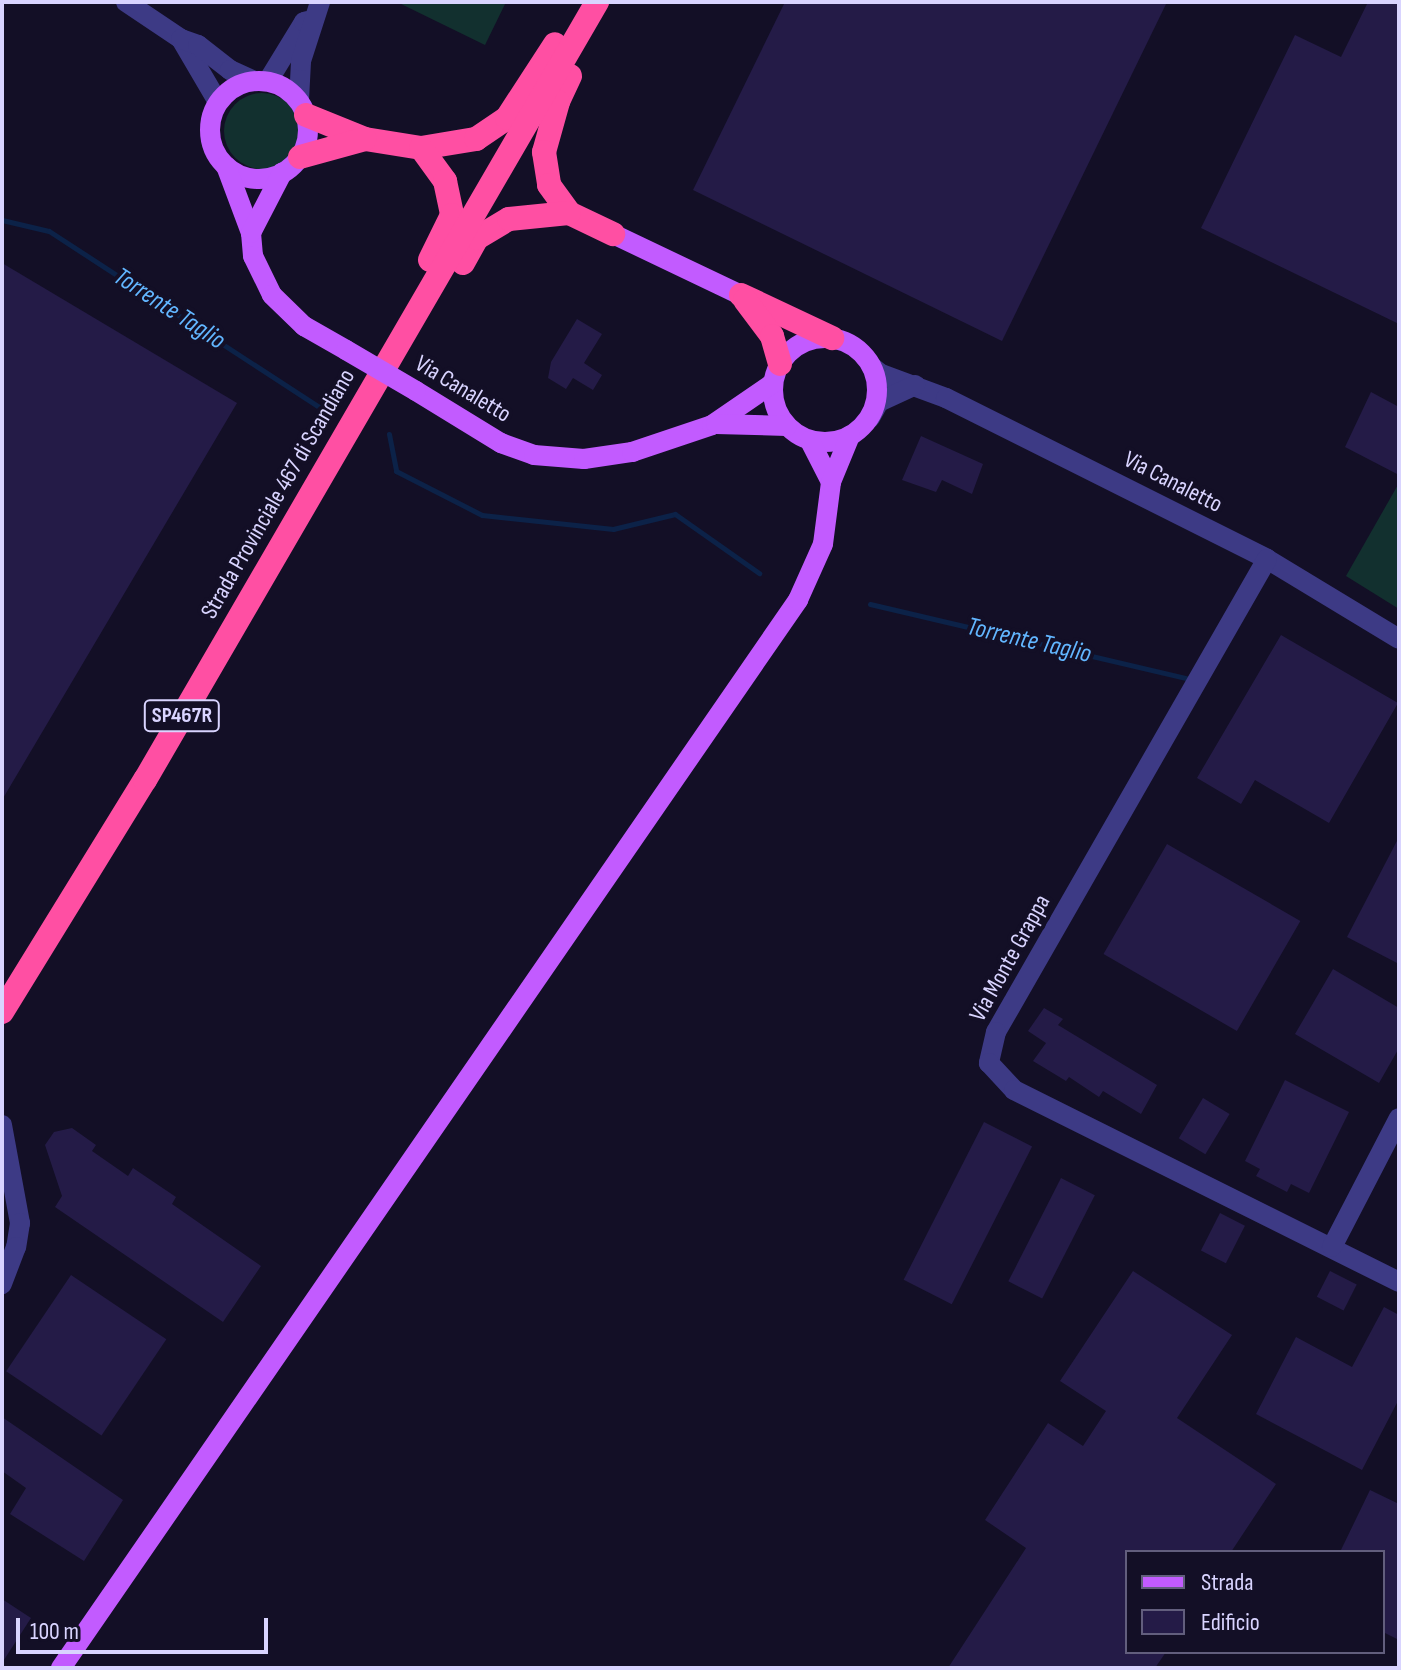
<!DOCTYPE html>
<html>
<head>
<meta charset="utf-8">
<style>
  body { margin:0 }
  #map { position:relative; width:1401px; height:1670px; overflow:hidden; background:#130f26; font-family:"Sofia Sans Condensed",sans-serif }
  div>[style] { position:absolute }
  .green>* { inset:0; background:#12302f }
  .round { border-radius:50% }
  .stream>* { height:5px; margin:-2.5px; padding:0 2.5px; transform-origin:2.5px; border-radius:2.5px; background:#0c2248 }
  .building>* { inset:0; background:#241b47; transform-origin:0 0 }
  .minor>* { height:20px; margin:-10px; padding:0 10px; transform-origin:10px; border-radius:10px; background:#3d3a85 }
  .major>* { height:20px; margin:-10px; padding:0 10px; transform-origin:10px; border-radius:10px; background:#c25bff }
  .major>.ring { margin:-10px; padding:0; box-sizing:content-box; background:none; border:20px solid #c25bff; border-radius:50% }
  .highway>* { height:24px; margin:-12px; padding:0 12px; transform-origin:12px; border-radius:12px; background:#ff4fa3 }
  .major-bridge>* { height:20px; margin:-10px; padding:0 10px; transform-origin:10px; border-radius:10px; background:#c25bff }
  span { translate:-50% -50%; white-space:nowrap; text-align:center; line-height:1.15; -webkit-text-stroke:8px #130f26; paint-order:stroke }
  .shield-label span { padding:2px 6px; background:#130f26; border:2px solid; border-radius:6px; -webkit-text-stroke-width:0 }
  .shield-label { font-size:22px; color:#d9d4ff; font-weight:700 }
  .street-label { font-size:24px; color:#d9d4ff }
  .water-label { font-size:26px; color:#62b6ff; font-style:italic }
  .frame { position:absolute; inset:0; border:4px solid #d9d4ff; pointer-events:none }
  .legend { position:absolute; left:1125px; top:1550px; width:260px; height:104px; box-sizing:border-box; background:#130f26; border:2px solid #625e7d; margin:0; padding:10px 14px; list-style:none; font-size:24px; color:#d9d4ff }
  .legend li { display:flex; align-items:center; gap:16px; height:40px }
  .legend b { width:40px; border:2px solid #625e7d }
  .scale { position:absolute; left:16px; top:1618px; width:252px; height:36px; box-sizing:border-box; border:4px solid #d9d4ff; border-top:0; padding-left:10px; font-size:24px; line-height:28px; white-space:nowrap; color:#d9d4ff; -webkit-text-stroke:6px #130f26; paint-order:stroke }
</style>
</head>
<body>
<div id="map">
  <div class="green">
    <div style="clip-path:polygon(397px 2px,506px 2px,485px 45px)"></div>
    <div class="round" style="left:224px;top:93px;width:76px;height:76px"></div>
    <div style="clip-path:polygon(1399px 483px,1399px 609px,1346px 576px)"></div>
  </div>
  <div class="stream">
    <div style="left:2px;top:220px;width:48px;rotate:13.2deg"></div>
    <div style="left:49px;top:231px;width:335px;rotate:33.1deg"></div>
    <div style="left:389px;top:434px;width:38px;rotate:79deg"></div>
    <div style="left:396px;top:471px;width:97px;rotate:27.1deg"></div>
    <div style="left:482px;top:515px;width:132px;rotate:6.1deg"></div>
    <div style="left:613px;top:529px;width:64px;rotate:-13.6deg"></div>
    <div style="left:675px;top:514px;width:103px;rotate:35.1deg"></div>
    <div style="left:870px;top:604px;width:328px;rotate:13.2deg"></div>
  </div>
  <div class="building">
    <div style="clip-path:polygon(785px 2px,1167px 2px,1002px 341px,693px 190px)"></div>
    <div style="clip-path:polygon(1368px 2px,1399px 2px,1399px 324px,1201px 228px,1295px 35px,1341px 57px)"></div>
    <div style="clip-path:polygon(2px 263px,237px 403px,2px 800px)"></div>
    <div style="clip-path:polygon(577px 319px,602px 334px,584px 363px,602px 375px,593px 390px,573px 378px,566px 389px,548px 378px,551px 362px)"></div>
    <div style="clip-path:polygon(1371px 392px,1399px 407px,1399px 475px,1345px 447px)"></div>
    <div style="clip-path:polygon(921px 436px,983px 464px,972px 494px,942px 480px,936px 492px,902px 480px)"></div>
    <div style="clip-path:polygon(1281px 635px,1398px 703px,1329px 823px,1255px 780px,1241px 804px,1197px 778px)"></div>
    <div style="clip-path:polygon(1399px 837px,1399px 964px,1347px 937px)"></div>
    <div style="left:1167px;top:844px;width:154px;height:127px;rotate:30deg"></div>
    <div style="clip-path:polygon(1333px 969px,1399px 1008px,1399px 1048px,1379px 1083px,1295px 1034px)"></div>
    <div style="clip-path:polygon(1044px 1008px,1063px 1019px,1058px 1025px,1157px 1085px,1141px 1114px,1103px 1091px,1099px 1097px,1069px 1077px,1066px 1081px,1033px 1061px,1046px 1043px,1028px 1031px)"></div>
    <div style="clip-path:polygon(1285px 1080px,1349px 1112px,1309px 1193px,1291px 1184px,1287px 1192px,1256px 1176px,1260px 1169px,1245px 1161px)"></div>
    <div style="left:1203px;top:1098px;width:31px;height:47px;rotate:31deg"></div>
    <div style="left:984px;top:1122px;width:54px;height:177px;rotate:27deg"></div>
    <div style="clip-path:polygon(72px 1128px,96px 1145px,92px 1151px,128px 1176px,133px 1168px,176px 1197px,172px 1204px,261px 1266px,223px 1322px,55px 1207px,62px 1196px,45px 1145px,54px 1132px)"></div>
    <div style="left:1061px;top:1178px;width:38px;height:116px;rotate:27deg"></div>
    <div style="left:1220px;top:1213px;width:28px;height:42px;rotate:27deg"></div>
    <div style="clip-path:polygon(1133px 1271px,1232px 1335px,1177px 1418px,1276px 1484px,1231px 1552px,1127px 1552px,1127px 1652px,1166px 1652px,1155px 1668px,948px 1668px,1026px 1548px,985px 1520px,1048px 1423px,1083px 1446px,1106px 1411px,1060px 1381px)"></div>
    <div style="left:1330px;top:1271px;width:30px;height:29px;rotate:27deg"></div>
    <div style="left:71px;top:1275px;width:115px;height:116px;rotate:34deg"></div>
    <div style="clip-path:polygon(1384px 1307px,1399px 1315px,1399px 1399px,1362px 1470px,1256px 1414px,1296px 1337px,1352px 1367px)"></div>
    <div style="clip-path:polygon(2px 1417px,123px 1500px,84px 1561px,10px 1514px,26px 1488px,2px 1471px)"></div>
    <div style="clip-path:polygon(1370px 1490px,1399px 1504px,1399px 1640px,1383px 1632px,1383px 1552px,1340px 1552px)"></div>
    <div style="clip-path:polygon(2px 1599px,31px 1618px,2px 1663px)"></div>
  </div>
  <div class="minor">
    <div style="left:126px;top:2px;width:66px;rotate:33.9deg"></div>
    <div style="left:181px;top:39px;width:73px;rotate:59.6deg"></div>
    <div style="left:181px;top:39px;width:18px;rotate:19deg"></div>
    <div style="left:198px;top:45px;width:41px;rotate:38deg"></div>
    <div style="left:230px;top:70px;width:24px;rotate:24deg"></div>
    <div style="left:268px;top:81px;width:69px;rotate:-58.6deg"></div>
    <div style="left:304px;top:22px;width:4px;rotate:-14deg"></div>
    <div style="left:299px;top:100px;width:39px;rotate:-87deg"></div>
    <div style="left:301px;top:61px;width:62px;rotate:-72.1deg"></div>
    <div style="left:872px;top:367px;width:11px;rotate:38deg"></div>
    <div style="left:881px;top:374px;width:69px;rotate:20.3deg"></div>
    <div style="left:946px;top:398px;width:359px;rotate:26.6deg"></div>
    <div style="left:1267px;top:559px;width:154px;rotate:31.2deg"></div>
    <div style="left:870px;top:418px;width:18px;rotate:-61deg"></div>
    <div style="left:879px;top:402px;width:40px;rotate:-25deg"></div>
    <div style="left:1267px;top:559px;width:545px;rotate:119.81deg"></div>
    <div style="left:996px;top:1032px;width:32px;rotate:103deg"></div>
    <div style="left:989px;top:1063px;width:37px;rotate:47deg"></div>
    <div style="left:1014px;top:1090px;width:430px;rotate:26.5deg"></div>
    <div style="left:2px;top:1125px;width:100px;rotate:79.6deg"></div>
    <div style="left:20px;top:1223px;width:24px;rotate:99deg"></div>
    <div style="left:16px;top:1247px;width:40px;rotate:111deg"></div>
    <div style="left:1332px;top:1247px;width:145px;rotate:-62.6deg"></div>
  </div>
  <div class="major">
    <div class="ring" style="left:210px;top:81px;width:78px;height:78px"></div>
    <div style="left:226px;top:166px;width:72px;rotate:69.5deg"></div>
    <div style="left:251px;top:233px;width:23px;rotate:85deg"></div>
    <div style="left:253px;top:256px;width:43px;rotate:64deg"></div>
    <div style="left:272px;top:295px;width:45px;rotate:44.1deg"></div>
    <div style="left:304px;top:326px;width:48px;rotate:29.7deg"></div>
    <div style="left:251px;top:233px;width:68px;rotate:-62.7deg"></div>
    <div style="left:613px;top:234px;width:142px;rotate:25.5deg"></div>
    <div class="ring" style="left:773px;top:338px;width:84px;height:84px"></div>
    <div style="left:416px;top:391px;width:100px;rotate:31.5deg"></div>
    <div style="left:501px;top:443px;width:35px;rotate:20deg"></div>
    <div style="left:534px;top:455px;width:50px;rotate:4.6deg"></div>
    <div style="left:584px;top:459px;width:49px;rotate:-8.3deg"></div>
    <div style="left:632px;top:452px;width:84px;rotate:-18.6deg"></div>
    <div style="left:712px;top:425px;width:74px;rotate:-34.5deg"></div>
    <div style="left:716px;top:424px;width:71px;rotate:1.6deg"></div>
    <div style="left:810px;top:441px;width:46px;rotate:62.9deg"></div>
    <div style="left:61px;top:1668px;width:1298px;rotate:-55.39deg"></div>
    <div style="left:798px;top:600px;width:61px;rotate:-65.9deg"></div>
    <div style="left:823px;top:544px;width:63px;rotate:-82.6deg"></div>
    <div style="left:831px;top:482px;width:50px;rotate:-67.6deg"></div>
  </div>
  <div class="highway">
    <div style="left:570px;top:76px;width:29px;rotate:115deg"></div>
    <div style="left:558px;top:102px;width:52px;rotate:105.6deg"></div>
    <div style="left:544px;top:152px;width:33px;rotate:81deg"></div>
    <div style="left:549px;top:185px;width:34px;rotate:54deg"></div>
    <div style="left:569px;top:213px;width:49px;rotate:25.5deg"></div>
    <div style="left:306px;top:115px;width:64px;rotate:22.1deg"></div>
    <div style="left:365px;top:139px;width:57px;rotate:9.1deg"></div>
    <div style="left:421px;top:148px;width:56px;rotate:-9.3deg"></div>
    <div style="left:476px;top:139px;width:37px;rotate:-34deg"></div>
    <div style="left:507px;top:118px;width:88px;rotate:-57deg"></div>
    <div style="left:421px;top:148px;width:41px;rotate:54deg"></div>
    <div style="left:445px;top:181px;width:35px;rotate:78deg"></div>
    <div style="left:452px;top:215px;width:50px;rotate:116.1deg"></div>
    <div style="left:300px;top:157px;width:67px;rotate:-15.5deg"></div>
    <div style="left:463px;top:263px;width:29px;rotate:-61deg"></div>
    <div style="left:477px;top:238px;width:37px;rotate:-31deg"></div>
    <div style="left:509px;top:219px;width:60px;rotate:-5.7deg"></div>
    <div style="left:741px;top:295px;width:101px;rotate:25.3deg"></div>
    <div style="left:745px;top:300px;width:45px;rotate:53.1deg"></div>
    <div style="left:772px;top:336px;width:29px;rotate:74deg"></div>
    <div style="left:2px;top:1012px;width:273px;rotate:-58.4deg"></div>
    <div style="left:145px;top:780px;width:900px;rotate:-59.84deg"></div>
  </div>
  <div class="major-bridge">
    <div style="left:346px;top:350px;width:81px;rotate:30.4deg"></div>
  </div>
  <div class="shield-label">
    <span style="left:182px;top:716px">SP467R</span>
  </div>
  <div class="street-label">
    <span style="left:463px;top:389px;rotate:31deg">Via Canaletto</span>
    <span style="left:1173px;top:482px;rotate:27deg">Via Canaletto</span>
    <span style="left:278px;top:494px;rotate:-60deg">Strada Provinciale 467 di Scandiano</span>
    <span style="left:1010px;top:958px;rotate:-61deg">Via Monte Grappa</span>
  </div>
  <div class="water-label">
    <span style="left:169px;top:309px;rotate:33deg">Torrente Taglio</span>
    <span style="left:1029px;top:641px;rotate:13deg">Torrente Taglio</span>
  </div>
  <div class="frame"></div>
  <ul class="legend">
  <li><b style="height:10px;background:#c25bff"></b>Strada</li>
  <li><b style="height:22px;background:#241b47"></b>Edificio</li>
  </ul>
  <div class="scale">100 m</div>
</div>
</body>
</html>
